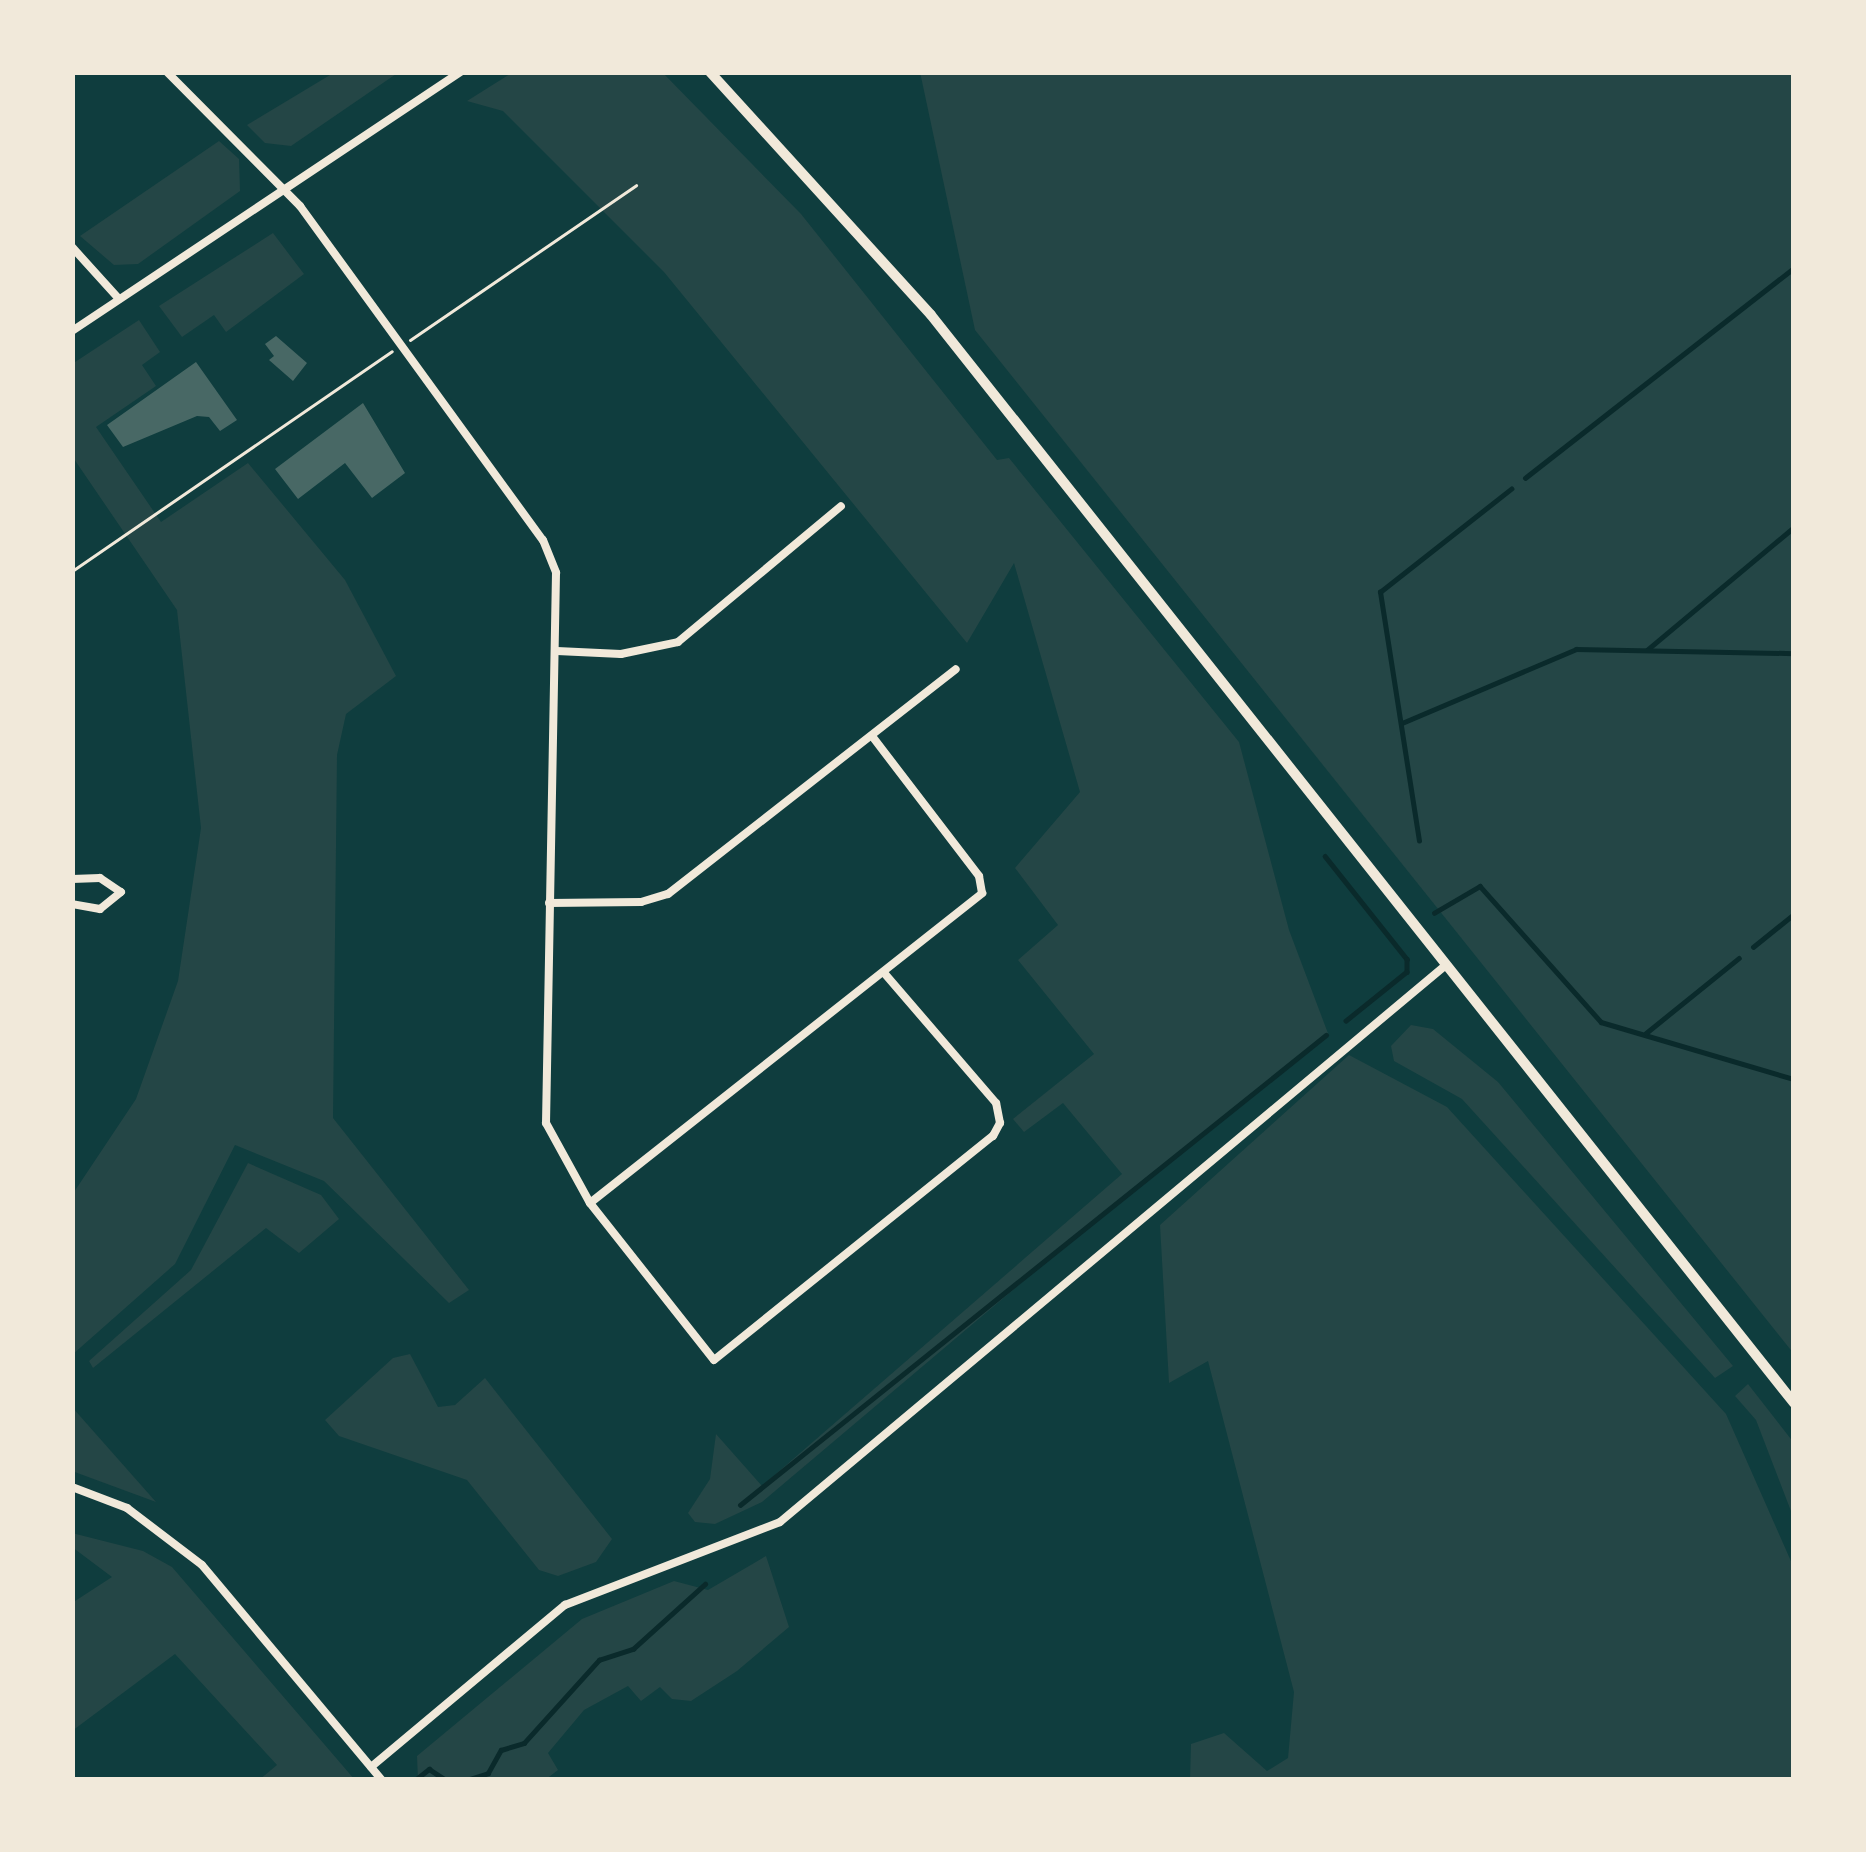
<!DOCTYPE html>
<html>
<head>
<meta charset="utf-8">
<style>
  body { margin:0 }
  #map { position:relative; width:1866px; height:1852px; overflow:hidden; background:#0f3d3e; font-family:"Nunito Sans",sans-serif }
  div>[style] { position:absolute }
  .green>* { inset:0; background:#244646 }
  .stream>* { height:4.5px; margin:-2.25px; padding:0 2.25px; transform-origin:2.25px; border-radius:2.25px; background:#0a2a2b }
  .building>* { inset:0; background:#486865 }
  .path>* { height:3px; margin:-1.5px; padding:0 1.5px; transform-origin:1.5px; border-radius:1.5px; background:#f1e9da }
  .minor>* { height:8px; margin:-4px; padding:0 4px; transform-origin:4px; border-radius:4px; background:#f1e9da }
  .tertiary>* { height:10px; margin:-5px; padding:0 5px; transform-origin:5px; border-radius:5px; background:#f1e9da }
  span { translate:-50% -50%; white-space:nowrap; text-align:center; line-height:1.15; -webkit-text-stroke:9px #f1e9da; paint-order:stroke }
  .frame { position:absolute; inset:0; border:75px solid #f1e9da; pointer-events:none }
</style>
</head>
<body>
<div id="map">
  <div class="green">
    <div style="clip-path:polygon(335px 72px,399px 72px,291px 146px,265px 143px,247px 125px)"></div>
    <div style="clip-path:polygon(513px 72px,662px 72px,801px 214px,997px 460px,1009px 458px,1239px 742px,1289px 930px,1329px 1036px,1143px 1180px,762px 1502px,715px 1524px,695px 1522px,688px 1513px,710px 1479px,716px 1434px,762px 1486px,1122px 1174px,1063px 1103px,1024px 1132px,1013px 1119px,1094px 1054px,1018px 960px,1058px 925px,1015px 868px,1080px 792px,1014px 563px,967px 643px,664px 272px,503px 111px,467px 101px)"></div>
    <div style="clip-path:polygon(920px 72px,1794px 72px,1794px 1354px,975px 330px)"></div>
    <div style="clip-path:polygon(219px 141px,239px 159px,240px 191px,138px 264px,114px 265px,80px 236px)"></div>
    <div style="clip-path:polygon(273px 233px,304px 274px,226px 332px,214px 315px,182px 337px,159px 306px)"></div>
    <div style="clip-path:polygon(139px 320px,160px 352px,142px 365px,156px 386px,96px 427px,161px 522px,248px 463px,345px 580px,396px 676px,346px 714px,337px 755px,333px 1118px,469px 1290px,449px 1303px,324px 1181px,235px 1145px,175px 1264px,72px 1355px,72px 1195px,136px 1099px,178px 981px,201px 828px,177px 610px,72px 456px,72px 364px)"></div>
    <div style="clip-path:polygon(1411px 1025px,1433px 1029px,1498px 1082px,1733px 1366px,1715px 1378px,1462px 1099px,1394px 1061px,1391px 1046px)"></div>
    <div style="clip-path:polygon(1349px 1055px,1447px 1107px,1726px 1414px,1794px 1568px,1794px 1780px,1190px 1780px,1191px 1744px,1224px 1733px,1267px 1771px,1288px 1758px,1294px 1692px,1208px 1361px,1169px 1383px,1160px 1225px)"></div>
    <div style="clip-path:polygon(248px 1163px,321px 1195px,339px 1219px,299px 1253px,266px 1228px,93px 1368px,89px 1361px,191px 1270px)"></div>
    <div style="clip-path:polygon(410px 1354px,438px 1407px,455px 1405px,485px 1378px,612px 1539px,596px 1562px,558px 1576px,539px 1570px,467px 1480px,339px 1436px,325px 1420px,393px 1358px)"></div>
    <div style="clip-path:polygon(1748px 1384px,1794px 1443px,1794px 1519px,1756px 1420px,1735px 1396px)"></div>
    <div style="clip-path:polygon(72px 1407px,156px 1502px,72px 1471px)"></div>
    <div style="clip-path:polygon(72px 1533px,143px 1551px,172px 1567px,355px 1780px,259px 1780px,277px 1765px,175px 1654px,72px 1731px,72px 1603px,112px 1577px,72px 1547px)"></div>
    <div style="clip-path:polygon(766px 1556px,789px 1627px,737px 1671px,691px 1701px,672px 1699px,660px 1687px,641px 1701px,628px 1686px,584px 1710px,548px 1753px,558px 1770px,545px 1780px,418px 1780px,417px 1756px,582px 1619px,674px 1581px,708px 1590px)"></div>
  </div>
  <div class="stream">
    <div style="left:1525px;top:478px;width:341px;rotate:-38deg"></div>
    <div style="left:1647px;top:650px;width:192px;rotate:-39.9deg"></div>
    <div style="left:1402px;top:723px;width:189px;rotate:-23deg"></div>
    <div style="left:1576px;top:649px;width:218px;rotate:1.1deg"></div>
    <div style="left:1419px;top:841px;width:252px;rotate:-98.9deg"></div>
    <div style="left:1380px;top:592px;width:167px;rotate:-38.2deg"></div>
    <div style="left:1325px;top:856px;width:132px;rotate:51.5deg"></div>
    <div style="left:1407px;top:959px;width:13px;rotate:90deg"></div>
    <div style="left:1407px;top:972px;width:78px;rotate:141.2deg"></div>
    <div style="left:1434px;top:913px;width:53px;rotate:-30.4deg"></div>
    <div style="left:1480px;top:886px;width:182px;rotate:48.3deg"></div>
    <div style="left:1601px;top:1022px;width:201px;rotate:16.5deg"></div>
    <div style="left:1753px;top:947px;width:53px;rotate:-38.8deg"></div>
    <div style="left:1646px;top:1033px;width:119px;rotate:-38.9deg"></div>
    <div style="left:740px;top:1505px;width:751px;rotate:-38.73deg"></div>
    <div style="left:415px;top:1780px;width:18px;rotate:-38deg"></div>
    <div style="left:429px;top:1769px;width:20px;rotate:33deg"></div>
    <div style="left:467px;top:1780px;width:22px;rotate:-18deg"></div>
    <div style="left:488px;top:1773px;width:26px;rotate:-61deg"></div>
    <div style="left:501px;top:1750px;width:24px;rotate:-17deg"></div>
    <div style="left:524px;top:1743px;width:112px;rotate:-47.9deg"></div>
    <div style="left:599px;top:1660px;width:36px;rotate:-18deg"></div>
    <div style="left:633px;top:1649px;width:97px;rotate:-42.1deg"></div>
  </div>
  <div class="building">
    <div style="clip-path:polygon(276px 336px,307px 363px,293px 381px,269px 360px,274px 356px,265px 344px)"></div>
    <div style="clip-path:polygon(196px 362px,237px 420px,220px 431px,209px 417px,197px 416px,123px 447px,107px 425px)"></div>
    <div style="clip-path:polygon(363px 403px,405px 473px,372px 498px,345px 463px,298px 499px,275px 469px)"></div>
  </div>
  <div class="path">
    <div style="left:410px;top:340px;width:274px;rotate:-34.4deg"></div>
    <div style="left:72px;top:571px;width:388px;rotate:-34.5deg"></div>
  </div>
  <div class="minor">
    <div style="left:167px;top:72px;width:189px;rotate:45.2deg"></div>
    <div style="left:300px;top:206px;width:413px;rotate:54deg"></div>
    <div style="left:543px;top:540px;width:35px;rotate:68deg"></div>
    <div style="left:556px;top:573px;width:550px;rotate:91.04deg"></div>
    <div style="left:546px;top:1123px;width:91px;rotate:61.2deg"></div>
    <div style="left:590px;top:1203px;width:200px;rotate:51.7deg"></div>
    <div style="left:714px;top:1360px;width:358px;rotate:-38.8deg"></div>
    <div style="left:993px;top:1136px;width:15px;rotate:-62deg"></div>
    <div style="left:1000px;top:1123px;width:20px;rotate:-101deg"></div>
    <div style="left:996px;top:1103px;width:170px;rotate:-130.7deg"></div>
    <div style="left:72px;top:247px;width:70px;rotate:47.9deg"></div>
    <div style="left:72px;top:331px;width:467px;rotate:-33.7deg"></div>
    <div style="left:557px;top:651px;width:64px;rotate:2.7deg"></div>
    <div style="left:621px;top:654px;width:58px;rotate:-11.9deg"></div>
    <div style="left:678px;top:642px;width:212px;rotate:-39.8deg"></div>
    <div style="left:72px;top:879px;width:28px;rotate:-2deg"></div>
    <div style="left:100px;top:878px;width:25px;rotate:34deg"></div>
    <div style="left:121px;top:892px;width:27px;rotate:141deg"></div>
    <div style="left:100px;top:909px;width:28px;rotate:-170deg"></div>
    <div style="left:549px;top:903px;width:92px;rotate:-0.6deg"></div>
    <div style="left:641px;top:902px;width:28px;rotate:-17deg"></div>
    <div style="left:668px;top:894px;width:365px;rotate:-38deg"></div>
    <div style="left:590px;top:1203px;width:500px;rotate:-38.3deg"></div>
    <div style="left:982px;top:893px;width:17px;rotate:-100deg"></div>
    <div style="left:979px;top:876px;width:176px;rotate:-127.4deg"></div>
    <div style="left:72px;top:1487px;width:59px;rotate:20.9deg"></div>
    <div style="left:127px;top:1508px;width:94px;rotate:37.2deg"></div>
    <div style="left:202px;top:1565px;width:280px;rotate:50.1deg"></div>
    <div style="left:371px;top:1767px;width:253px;rotate:-39.9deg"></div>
    <div style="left:565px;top:1605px;width:230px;rotate:-21.1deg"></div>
    <div style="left:780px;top:1522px;width:868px;rotate:-39.91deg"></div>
  </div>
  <div class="tertiary">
    <div style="left:710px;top:72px;width:328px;rotate:47.7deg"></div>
    <div style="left:931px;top:315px;width:1389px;rotate:51.58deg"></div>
  </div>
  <div class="frame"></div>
</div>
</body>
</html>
